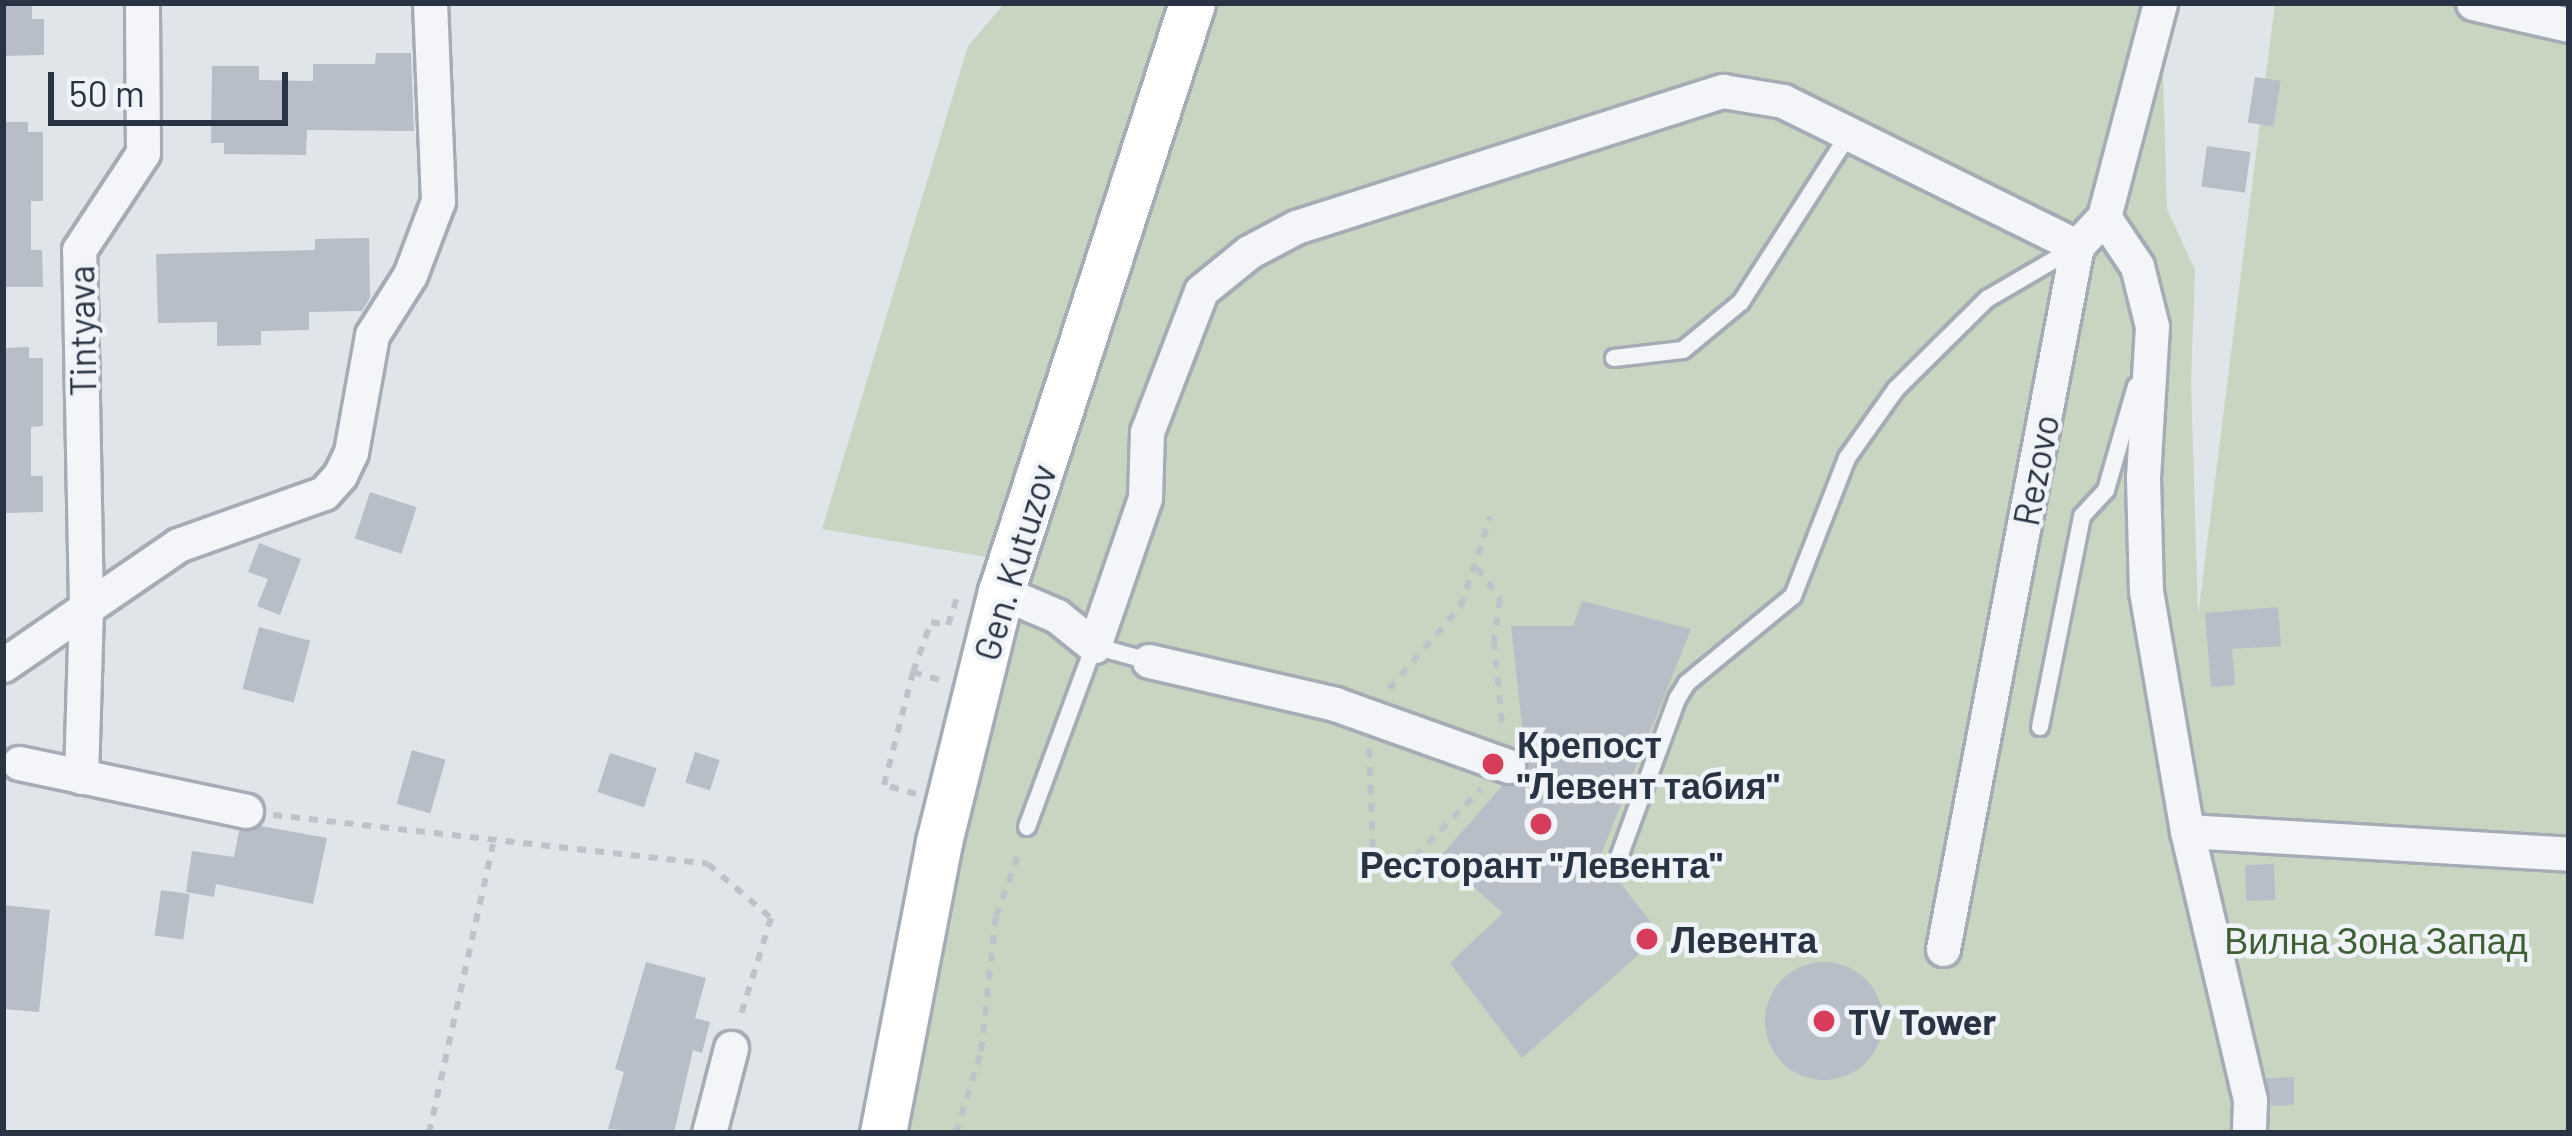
<!DOCTYPE html>
<html>
<head>
<meta charset="utf-8">
<style>
  body { margin:0 }
  #map { position:relative; width:2572px; height:1136px; overflow:hidden; background:#e0e5ea; font-family:Barlow,sans-serif }
  div>[style] { position:absolute }
  .green>* { inset:0; background:#c7d5c1 }
  .building>* { inset:0; background:#b7bec8; transform-origin:0 0 }
  .round { border-radius:50% }
  .path>* { height:6px; margin-top:-3px; transform-origin:0; background:repeating-linear-gradient(90deg,#bec3c9 0 9px,transparent 0 18px) }
  .roads { filter:drop-shadow(3px 0 #a5acb5) drop-shadow(-3px 0 #a5acb5) drop-shadow(0 3px #a5acb5) drop-shadow(0 -3px #a5acb5) }
  .lane>* { height:16px; margin:-8px; padding:0 8px; transform-origin:8px; border-radius:8px; background:#f3f5f8 }
  .street>* { height:33px; margin:-16.5px; padding:0 16.5px; transform-origin:16.5px; border-radius:16.5px; background:#f3f5f8 }
  .secondary>* { height:45px; margin:-22.5px; padding:0 22.5px; transform-origin:22.5px; border-radius:22.5px; background:#fff }
  .dots>* { width:33px; height:33px; translate:-50% -50%; box-sizing:border-box; border:6px solid #f0f3f7; border-radius:50% }
  span { translate:-50% -50%; white-space:nowrap; text-align:center; line-height:1.15; -webkit-text-stroke:9px #f0f3f7; paint-order:stroke }
  .street-label { font-size:36px; color:#283343 }
  .poi-label { font-size:36px; color:#283343; font-weight:700 }
  .left { translate:0 -50%; text-align:left }
  .park-label { font-size:36px; color:#3e6034 }
  .frame { position:absolute; inset:0; border:6px solid #283343; pointer-events:none }
  .scale { position:absolute; left:48px; top:72px; width:240px; height:54px; box-sizing:border-box; border:6px solid #283343; border-top:0; padding-left:15px; font-size:36px; line-height:42px; white-space:nowrap; color:#283343; -webkit-text-stroke:9px #f0f3f7; paint-order:stroke }
</style>
</head>
<body>
<div id="map">
  <div class="green">
    <div style="clip-path:polygon(1005px 3px,2161px 3px,2167px 209px,2195px 270px,2191px 381px,2198px 616px,2275px 3px,2569px 3px,2569px 1133px,908px 1133px,905px 1119px,1010px 561px,822px 529px,968px 46px)"></div>
  </div>
  <div class="building">
    <div style="clip-path:polygon(3px 3px,32px 3px,32px 19px,44px 19px,44px 55px,3px 56px)"></div>
    <div style="clip-path:polygon(376px 53px,411px 53px,414px 131px,307px 130px,306px 155px,224px 154px,224px 143px,211px 143px,212px 66px,259px 66px,259px 80px,313px 81px,313px 64px,375px 64px)"></div>
    <div style="left:2255px;top:77px;width:26px;height:46px;rotate:9deg"></div>
    <div style="clip-path:polygon(3px 122px,28px 122px,28px 132px,43px 132px,43px 201px,31px 201px,31px 250px,42px 250px,43px 287px,3px 287px)"></div>
    <div style="left:2207px;top:146px;width:44px;height:41px;rotate:8deg"></div>
    <div style="clip-path:polygon(369px 238px,370px 298px,362px 311px,309px 312px,309px 330px,261px 331px,261px 345px,217px 346px,217px 322px,158px 323px,156px 254px,315px 250px,315px 239px)"></div>
    <div style="clip-path:polygon(29px 347px,29px 358px,43px 358px,43px 426px,31px 427px,31px 476px,43px 476px,43px 512px,3px 513px,3px 348px)"></div>
    <div style="left:370px;top:492px;width:49px;height:49px;rotate:18deg"></div>
    <div style="clip-path:polygon(259px 543px,301px 559px,280px 615px,257px 606px,268px 579px,248px 572px)"></div>
    <div style="clip-path:polygon(1582px 601px,1691px 629px,1600px 857px,1661px 935px,1522px 1058px,1450px 963px,1503px 913px,1440px 857px,1502px 786px,1521px 783px,1528px 772px,1528px 761px,1517px 747px,1523px 734px,1511px 626px,1573px 626px)"></div>
    <div style="clip-path:polygon(2278px 607px,2281px 646px,2232px 649px,2235px 685px,2211px 687px,2205px 613px)"></div>
    <div style="left:259px;top:627px;width:53px;height:64px;rotate:15deg"></div>
    <div style="left:412px;top:750px;width:35px;height:56px;rotate:16deg"></div>
    <div style="left:695px;top:752px;width:26px;height:32px;rotate:18deg"></div>
    <div style="left:610px;top:753px;width:49px;height:41px;rotate:18deg"></div>
    <div style="clip-path:polygon(261px 826px,327px 838px,313px 904px,216px 884px,214px 897px,186px 892px,192px 851px,234px 857px,239px 831px)"></div>
    <div style="left:2274px;top:864px;width:36px;height:29px;rotate:88deg"></div>
    <div style="left:161px;top:890px;width:29px;height:46px;rotate:8deg"></div>
    <div style="clip-path:polygon(3px 905px,50px 910px,39px 1012px,3px 1009px)"></div>
    <div style="clip-path:polygon(646px 962px,706px 978px,695px 1018px,710px 1022px,702px 1053px,693px 1050px,674px 1133px,608px 1129px,624px 1072px,615px 1069px)"></div>
    <div class="round" style="left:1765px;top:962px;width:118px;height:118px"></div>
    <div style="clip-path:polygon(2294px 1077px,2294px 1105px,2271px 1106px,2266px 1078px)"></div>
  </div>
  <div class="path">
    <div style="left:1477px;top:568px;width:39px;rotate:53deg"></div>
    <div style="left:1500px;top:599px;width:42px;rotate:98.1deg"></div>
    <div style="left:1494px;top:641px;width:91px;rotate:84.4deg"></div>
    <div style="left:913px;top:672px;width:53px;rotate:-70.2deg"></div>
    <div style="left:931px;top:622px;width:17px;rotate:10deg"></div>
    <div style="left:948px;top:625px;width:28px;rotate:-72deg"></div>
    <div style="left:1389px;top:689px;width:110px;rotate:-49.1deg"></div>
    <div style="left:1461px;top:606px;width:94px;rotate:-72deg"></div>
    <div style="left:1369px;top:749px;width:106px;rotate:87.8deg"></div>
    <div style="left:1373px;top:855px;width:32px;rotate:58deg"></div>
    <div style="left:1390px;top:882px;width:130px;rotate:-45.6deg"></div>
    <div style="left:916px;top:794px;width:33px;rotate:-164deg"></div>
    <div style="left:884px;top:785px;width:117px;rotate:-75.6deg"></div>
    <div style="left:913px;top:672px;width:28px;rotate:17deg"></div>
    <div style="left:273px;top:815px;width:438px;rotate:6.4deg"></div>
    <div style="left:708px;top:864px;width:83px;rotate:40.6deg"></div>
    <div style="left:771px;top:918px;width:108px;rotate:107.3deg"></div>
    <div style="left:429px;top:1133px;width:296px;rotate:-77.5deg"></div>
    <div style="left:956px;top:1133px;width:86px;rotate:-73deg"></div>
    <div style="left:981px;top:1051px;width:136px;rotate:-83.7deg"></div>
    <div style="left:996px;top:916px;width:72px;rotate:-69.8deg"></div>
  </div>
  <div class="roads">
    <div class="lane">
      <div style="left:1614px;top:358px;width:69px;rotate:-6.6deg"></div>
      <div style="left:1683px;top:350px;width:75px;rotate:-39.6deg"></div>
      <div style="left:1741px;top:302px;width:200px;rotate:-57.3deg"></div>
      <div style="left:2040px;top:727px;width:215px;rotate:-78.7deg"></div>
      <div style="left:2082px;top:516px;width:35px;rotate:-47deg"></div>
      <div style="left:2106px;top:490px;width:108px;rotate:-73.9deg"></div>
      <div style="left:1027px;top:827px;width:193px;rotate:-69.7deg"></div>
      <div style="left:1094px;top:646px;width:57px;rotate:15.3deg"></div>
      <div style="left:1619px;top:857px;width:168px;rotate:-69.8deg"></div>
      <div style="left:1677px;top:699px;width:19px;rotate:-58deg"></div>
      <div style="left:1687px;top:683px;width:137px;rotate:-39.4deg"></div>
      <div style="left:1793px;top:596px;width:148px;rotate:-68.6deg"></div>
      <div style="left:1847px;top:458px;width:85px;rotate:-54.6deg"></div>
      <div style="left:1896px;top:389px;width:128px;rotate:-44.7deg"></div>
      <div style="left:1987px;top:299px;width:103px;rotate:-30.3deg"></div>
    </div>
    <div class="street">
      <div style="left:2473px;top:3px;width:98px;rotate:12.9deg"></div>
      <div style="left:2104px;top:217px;width:59px;rotate:56deg"></div>
      <div style="left:2137px;top:266px;width:62px;rotate:76deg"></div>
      <div style="left:2152px;top:326px;width:152px;rotate:93.4deg"></div>
      <div style="left:2143px;top:478px;width:113px;rotate:88.5deg"></div>
      <div style="left:2146px;top:591px;width:243px;rotate:80.3deg"></div>
      <div style="left:2187px;top:831px;width:276px;rotate:76.8deg"></div>
      <div style="left:2250px;top:1100px;width:33px;rotate:92deg"></div>
      <div style="left:1001px;top:592px;width:61px;rotate:23.2deg"></div>
      <div style="left:1057px;top:616px;width:48px;rotate:39deg"></div>
      <div style="left:1094px;top:646px;width:157px;rotate:-71deg"></div>
      <div style="left:1145px;top:498px;width:66px;rotate:-88.3deg"></div>
      <div style="left:1147px;top:432px;width:151px;rotate:-69deg"></div>
      <div style="left:1201px;top:291px;width:62px;rotate:-39.1deg"></div>
      <div style="left:1249px;top:252px;width:53px;rotate:-28deg"></div>
      <div style="left:1296px;top:227px;width:448px;rotate:-17.7deg"></div>
      <div style="left:1723px;top:91px;width:61px;rotate:9.5deg"></div>
      <div style="left:1783px;top:101px;width:328px;rotate:26.3deg"></div>
      <div style="left:1149px;top:661px;width:191px;rotate:13deg"></div>
      <div style="left:1335px;top:704px;width:184px;rotate:19.7deg"></div>
      <div style="left:3px;top:665px;width:212px;rotate:-34.4deg"></div>
      <div style="left:178px;top:545px;width:155px;rotate:-19.6deg"></div>
      <div style="left:324px;top:493px;width:24px;rotate:-48deg"></div>
      <div style="left:340px;top:475px;width:25px;rotate:-64deg"></div>
      <div style="left:351px;top:452px;width:119px;rotate:-79.8deg"></div>
      <div style="left:372px;top:335px;width:71px;rotate:-57.7deg"></div>
      <div style="left:410px;top:275px;width:79px;rotate:-69.3deg"></div>
      <div style="left:438px;top:201px;width:198px;rotate:-92.3deg"></div>
      <div style="left:19px;top:763px;width:232px;rotate:11.9deg"></div>
      <div style="left:81px;top:777px;width:171px;rotate:-88.3deg"></div>
      <div style="left:86px;top:606px;width:356px;rotate:-91.1deg"></div>
      <div style="left:79px;top:250px;width:116px;rotate:-56.6deg"></div>
      <div style="left:143px;top:153px;width:150px;rotate:-90.4deg"></div>
      <div style="left:2187px;top:831px;width:383px;rotate:3.4deg"></div>
      <div style="left:1943px;top:949px;width:716px;rotate:-79.21deg"></div>
      <div style="left:2077px;top:246px;width:40px;rotate:-47deg"></div>
      <div style="left:2104px;top:217px;width:221px;rotate:-75.3deg"></div>
      <div style="left:709px;top:1133px;width:88px;rotate:-75.5deg"></div>
    </div>
    <div class="secondary">
      <div style="left:883px;top:1133px;width:296px;rotate:-79.1deg"></div>
      <div style="left:939px;top:842px;width:258px;rotate:-76.1deg"></div>
      <div style="left:1001px;top:592px;width:619px;rotate:-72.03deg"></div>
    </div>
  </div>
  <div class="dots">
    <div style="left:1493px;top:764px;background:#d73d5a"></div>
    <div style="left:1541px;top:824px;background:#d73d5a"></div>
    <div style="left:1647px;top:939px;background:#d73d5a"></div>
    <div style="left:1824px;top:1021px;background:#d73d5a"></div>
  </div>
  <div class="street-label">
    <span style="left:81px;top:331px;rotate:-91deg">Tintyava</span>
    <span style="left:2035px;top:470px;rotate:-79deg">Rezovo</span>
    <span style="left:1014px;top:562px;rotate:-73deg">Gen. Kutuzov</span>
  </div>
  <div class="poi-label">
    <span class="left" style="left:1517px;top:764px">Крепост<br>"Левент табия"</span>
    <span style="left:1541px;top:864px">Ресторант "Левента"</span>
    <span class="left" style="left:1671px;top:939px">Левента</span>
    <span class="left" style="left:1848px;top:1021px">TV Tower</span>
  </div>
  <div class="park-label">
    <span style="left:2376px;top:940px">Вилна Зона Запад</span>
  </div>
  <div class="frame"></div>
  <div class="scale">50 m</div>
</div>
</body>
</html>
